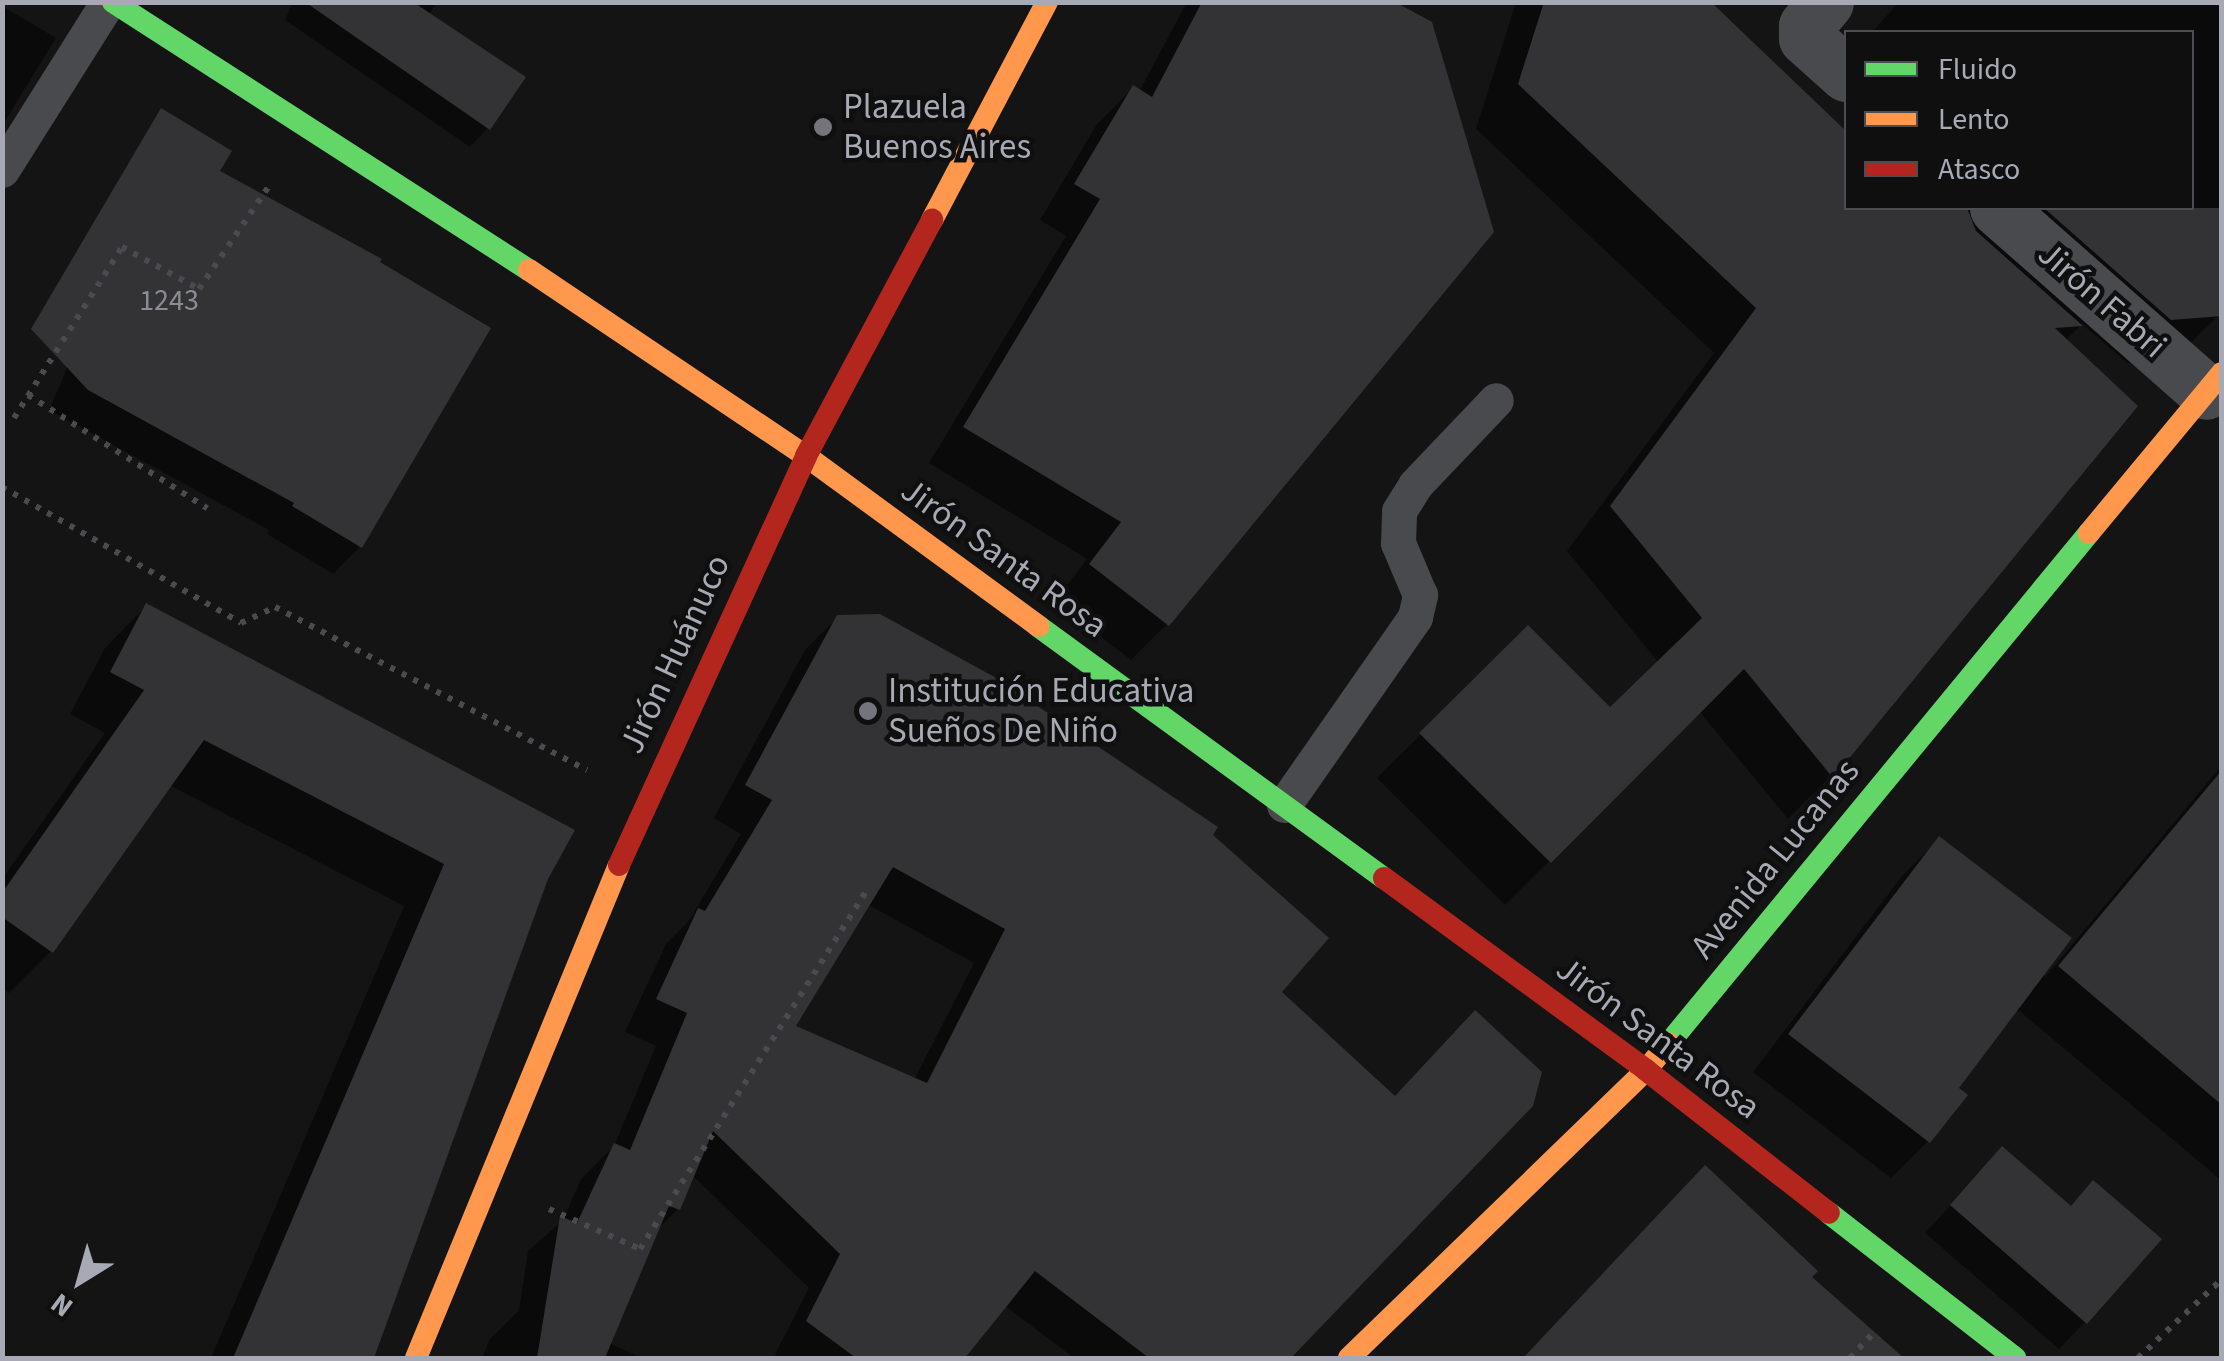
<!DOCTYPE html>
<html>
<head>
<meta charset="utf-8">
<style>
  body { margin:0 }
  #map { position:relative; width:2224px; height:1361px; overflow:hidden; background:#141415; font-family:"Source Sans 3",sans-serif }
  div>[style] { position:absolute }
  .shadow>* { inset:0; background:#0007 }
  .building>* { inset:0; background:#333336 }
  .path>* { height:6px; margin-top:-3px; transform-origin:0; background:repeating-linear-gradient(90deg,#4a4b4e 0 5px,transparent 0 13px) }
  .lane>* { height:35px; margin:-17.5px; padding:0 17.5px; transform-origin:17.5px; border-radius:17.5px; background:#494a4d }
  .street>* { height:55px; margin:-27.5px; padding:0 27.5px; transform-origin:27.5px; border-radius:27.5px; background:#494a4d }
  .fast>* { height:22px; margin:-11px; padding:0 11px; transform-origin:11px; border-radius:11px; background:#63d668 }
  .slow>* { height:22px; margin:-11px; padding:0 11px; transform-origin:11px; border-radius:11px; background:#ff974d }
  .jam>* { height:22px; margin:-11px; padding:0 11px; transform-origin:11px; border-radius:11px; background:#b3261e }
  .dots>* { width:28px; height:28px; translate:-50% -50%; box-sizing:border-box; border:5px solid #0f0f10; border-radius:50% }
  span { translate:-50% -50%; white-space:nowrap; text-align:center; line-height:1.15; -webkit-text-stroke:9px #0f0f10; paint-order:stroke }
  .number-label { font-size:30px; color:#8a8c94 }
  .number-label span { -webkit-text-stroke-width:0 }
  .poi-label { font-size:35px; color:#a7a9b4 }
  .left { translate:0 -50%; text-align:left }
  .street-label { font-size:35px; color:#a7a9b4 }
  .frame { position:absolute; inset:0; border:5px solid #a7a9b4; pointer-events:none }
  .legend { position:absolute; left:1844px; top:30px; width:350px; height:180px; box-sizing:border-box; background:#0f0f10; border:2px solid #4c4d52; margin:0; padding:12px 18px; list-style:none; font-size:30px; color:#a7a9b4 }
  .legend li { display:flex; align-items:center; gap:20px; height:50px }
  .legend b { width:50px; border:2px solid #4c4d52 }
  .north { position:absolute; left:30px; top:1231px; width:100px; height:100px; -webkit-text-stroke:8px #0f0f10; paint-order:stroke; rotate:217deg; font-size:28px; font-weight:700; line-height:40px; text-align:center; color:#a7a9b4 }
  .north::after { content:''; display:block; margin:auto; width:35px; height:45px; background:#a7a9b4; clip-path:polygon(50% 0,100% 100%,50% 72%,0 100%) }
</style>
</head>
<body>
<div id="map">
  <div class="shadow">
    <div style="clip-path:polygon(293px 2px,437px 2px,428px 16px,488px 128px,470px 147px,285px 20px)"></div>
    <div style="clip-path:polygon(1187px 2px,1389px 2px,1167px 624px,1131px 660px,1055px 601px,1087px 559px,929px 463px,1066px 236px,1040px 220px,1097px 124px,1133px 88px,1139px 92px)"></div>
    <div style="clip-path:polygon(1516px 2px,1707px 2px,1846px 134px,1846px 208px,2192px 208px,2192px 32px,1872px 32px,1899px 2px,2222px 2px,2222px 312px,2174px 359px,2127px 363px,2082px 324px,2065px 341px,2134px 406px,1831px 776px,1788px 819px,1699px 711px,1505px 905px,1377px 778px,1528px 628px,1610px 710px,1659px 663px,1567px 551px,1714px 353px,1476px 129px)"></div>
    <div style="clip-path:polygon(2px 6px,56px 38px,2px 126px)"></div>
    <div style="clip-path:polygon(150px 177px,360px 547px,333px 574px,267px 534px,269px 530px,49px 410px)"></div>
    <div style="clip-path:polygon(146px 606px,546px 878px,371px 1358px,211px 1358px,404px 906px,169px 785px,51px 951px,9px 993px,2px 988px,2px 879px,105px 733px,70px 714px,105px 648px)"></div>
    <div style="clip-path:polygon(evenodd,838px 617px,1032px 706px,1209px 835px,1278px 992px,1319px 1329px,1289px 1358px,1074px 1358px,1005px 1306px,962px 1358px,780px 1358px,775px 1354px,809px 1288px,692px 1175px,678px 1209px,656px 1231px,609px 1343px,636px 1355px,634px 1358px,482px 1358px,490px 1339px,519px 1310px,528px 1251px,563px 1220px,581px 1179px,614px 1146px,656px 1046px,625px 1032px,666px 944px,688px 922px,741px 834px,714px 818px,805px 650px,838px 617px,867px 904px,974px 963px,914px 1080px,793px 1027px,867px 904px)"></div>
    <div style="clip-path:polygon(2222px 765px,2222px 1181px,2016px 1008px,1956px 1088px,1928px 1141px,1891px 1178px,1753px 1072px,1902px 876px,1939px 839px,2045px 977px)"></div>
    <div style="clip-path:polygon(2002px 1150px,2085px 1322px,2059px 1349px,1925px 1233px)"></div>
    <div style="clip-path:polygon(1669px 1204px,1808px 1277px,1901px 1358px,1524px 1358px)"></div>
  </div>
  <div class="building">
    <div style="clip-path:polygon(305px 2px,413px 2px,526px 77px,490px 130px)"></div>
    <div style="clip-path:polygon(1202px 2px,1395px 2px,1432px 22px,1494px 232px,1169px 626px,1089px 564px,1121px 522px,963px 427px,1100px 199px,1074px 184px,1133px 85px,1152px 97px)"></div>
    <div style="clip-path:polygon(1544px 2px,1711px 2px,1846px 131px,1846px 208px,1967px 208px,1976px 231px,2083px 326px,2055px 328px,2138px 406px,1833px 778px,1744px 669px,1551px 863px,1419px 733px,1528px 625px,1610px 707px,1702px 618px,1610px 506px,1756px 308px,1518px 84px)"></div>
    <div style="clip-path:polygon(161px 108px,232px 151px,220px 171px,382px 259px,380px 262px,491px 328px,362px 548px,292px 506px,294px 503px,88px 390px,31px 329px)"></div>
    <div style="clip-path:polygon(2044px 208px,2222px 208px,2222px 316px,2171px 320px)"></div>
    <div style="clip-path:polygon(146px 603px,575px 830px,548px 879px,374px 1358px,233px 1358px,444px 864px,204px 740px,53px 953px,2px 917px,2px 893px,144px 690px,110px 672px)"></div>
    <div style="clip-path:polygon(evenodd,880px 614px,1038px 701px,1036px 705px,1218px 827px,1213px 835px,1329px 938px,1282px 992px,1395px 1096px,1475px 1010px,1542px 1072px,1533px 1106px,1291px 1358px,1149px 1358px,1035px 1271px,965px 1358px,856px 1358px,806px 1321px,840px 1254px,713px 1131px,680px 1210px,669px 1206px,605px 1358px,537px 1358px,560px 1216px,577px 1223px,614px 1143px,630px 1150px,687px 1013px,656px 999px,698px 908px,705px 911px,772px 800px,745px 785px,837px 615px,880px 614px,893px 867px,1005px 929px,927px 1083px,796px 1026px,893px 867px)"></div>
    <div style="clip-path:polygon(2222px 770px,2222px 1105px,2058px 966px)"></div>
    <div style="clip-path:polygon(1939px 836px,2072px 938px,1959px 1088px,1968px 1095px,1930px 1143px,1788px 1034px)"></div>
    <div style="clip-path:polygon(2002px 1146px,2071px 1206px,2093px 1180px,2162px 1239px,2087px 1324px,1950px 1205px)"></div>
    <div style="clip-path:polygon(1705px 1165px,1818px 1271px,1812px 1277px,1904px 1358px,1523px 1358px)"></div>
  </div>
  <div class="path">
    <div style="left:28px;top:395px;width:212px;rotate:32.3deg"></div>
    <div style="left:14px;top:418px;width:202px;rotate:-57.7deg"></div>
    <div style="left:122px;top:247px;width:88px;rotate:28.6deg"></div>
    <div style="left:199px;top:289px;width:128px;rotate:-55.8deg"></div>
    <div style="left:2px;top:487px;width:275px;rotate:29.6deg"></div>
    <div style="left:241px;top:623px;width:38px;rotate:-25deg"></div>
    <div style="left:275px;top:607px;width:352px;rotate:27.6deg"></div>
    <div style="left:549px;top:1209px;width:99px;rotate:23.7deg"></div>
    <div style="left:640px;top:1249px;width:423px;rotate:-57.7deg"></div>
    <div style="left:1850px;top:1358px;width:34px;rotate:-47deg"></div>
    <div style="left:2138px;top:1358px;width:115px;rotate:-43.2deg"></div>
  </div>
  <div class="lane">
    <div style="left:2px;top:170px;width:199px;rotate:-57.8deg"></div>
    <div style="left:1284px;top:805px;width:229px;rotate:-55.1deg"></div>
    <div style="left:1415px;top:617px;width:23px;rotate:-77deg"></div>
    <div style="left:1420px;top:595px;width:56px;rotate:-112.9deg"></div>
    <div style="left:1398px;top:543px;width:32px;rotate:-88deg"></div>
    <div style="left:1399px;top:511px;width:31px;rotate:-58deg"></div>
    <div style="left:1415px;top:485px;width:117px;rotate:-46.4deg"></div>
  </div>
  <div class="street">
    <div style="left:1826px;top:2px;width:31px;rotate:130deg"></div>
    <div style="left:1806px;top:26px;width:12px;rotate:90deg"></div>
    <div style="left:1806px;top:38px;width:54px;rotate:42deg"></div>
    <div style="left:1997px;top:208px;width:278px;rotate:41.4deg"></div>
  </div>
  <div class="fast">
    <div style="left:113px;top:2px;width:495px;rotate:32.8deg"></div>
    <div style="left:1038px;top:626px;width:428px;rotate:36.1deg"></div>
    <div style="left:1669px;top:1043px;width:661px;rotate:-50.53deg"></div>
    <div style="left:1829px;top:1213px;width:236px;rotate:37.9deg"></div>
  </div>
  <div class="slow">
    <div style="left:932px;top:220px;width:246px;rotate:-62.2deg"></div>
    <div style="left:529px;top:270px;width:334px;rotate:33.9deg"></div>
    <div style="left:806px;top:456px;width:288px;rotate:36.2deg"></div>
    <div style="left:2089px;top:533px;width:208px;rotate:-50.3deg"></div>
    <div style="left:416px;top:1358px;width:533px;rotate:-67.62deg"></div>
    <div style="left:1349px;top:1358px;width:414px;rotate:-44.1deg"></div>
    <div style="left:1646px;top:1070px;width:35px;rotate:-50deg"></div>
  </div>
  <div class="jam">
    <div style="left:619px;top:865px;width:450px;rotate:-65.4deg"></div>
    <div style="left:806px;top:456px;width:268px;rotate:-61.9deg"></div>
    <div style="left:1384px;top:878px;width:325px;rotate:36.2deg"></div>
    <div style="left:1646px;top:1070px;width:232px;rotate:38deg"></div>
  </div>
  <div class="dots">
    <div style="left:823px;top:127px;background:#74757c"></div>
    <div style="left:868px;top:711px;background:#74757c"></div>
  </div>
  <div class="number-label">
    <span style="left:169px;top:301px">1243</span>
  </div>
  <div class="poi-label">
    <span class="left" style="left:843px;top:127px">Plazuela<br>Buenos Aires</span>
    <span class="left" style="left:888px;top:711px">Institución Educativa<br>Sueños De Niño</span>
  </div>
  <div class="street-label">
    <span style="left:2102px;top:300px;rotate:41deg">Jirón Fabri</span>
    <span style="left:1004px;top:558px;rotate:36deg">Jirón Santa Rosa</span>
    <span style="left:675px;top:654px;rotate:-65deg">Jirón Huánuco</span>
    <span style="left:1775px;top:859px;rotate:-51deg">Avenida Lucanas</span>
    <span style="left:1658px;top:1038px;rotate:37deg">Jirón Santa Rosa</span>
  </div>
  <div class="frame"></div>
  <ul class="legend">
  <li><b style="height:12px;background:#63d668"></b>Fluido</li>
  <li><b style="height:12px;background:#ff974d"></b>Lento</li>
  <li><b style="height:12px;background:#b3261e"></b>Atasco</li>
  </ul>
  <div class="north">N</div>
</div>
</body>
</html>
